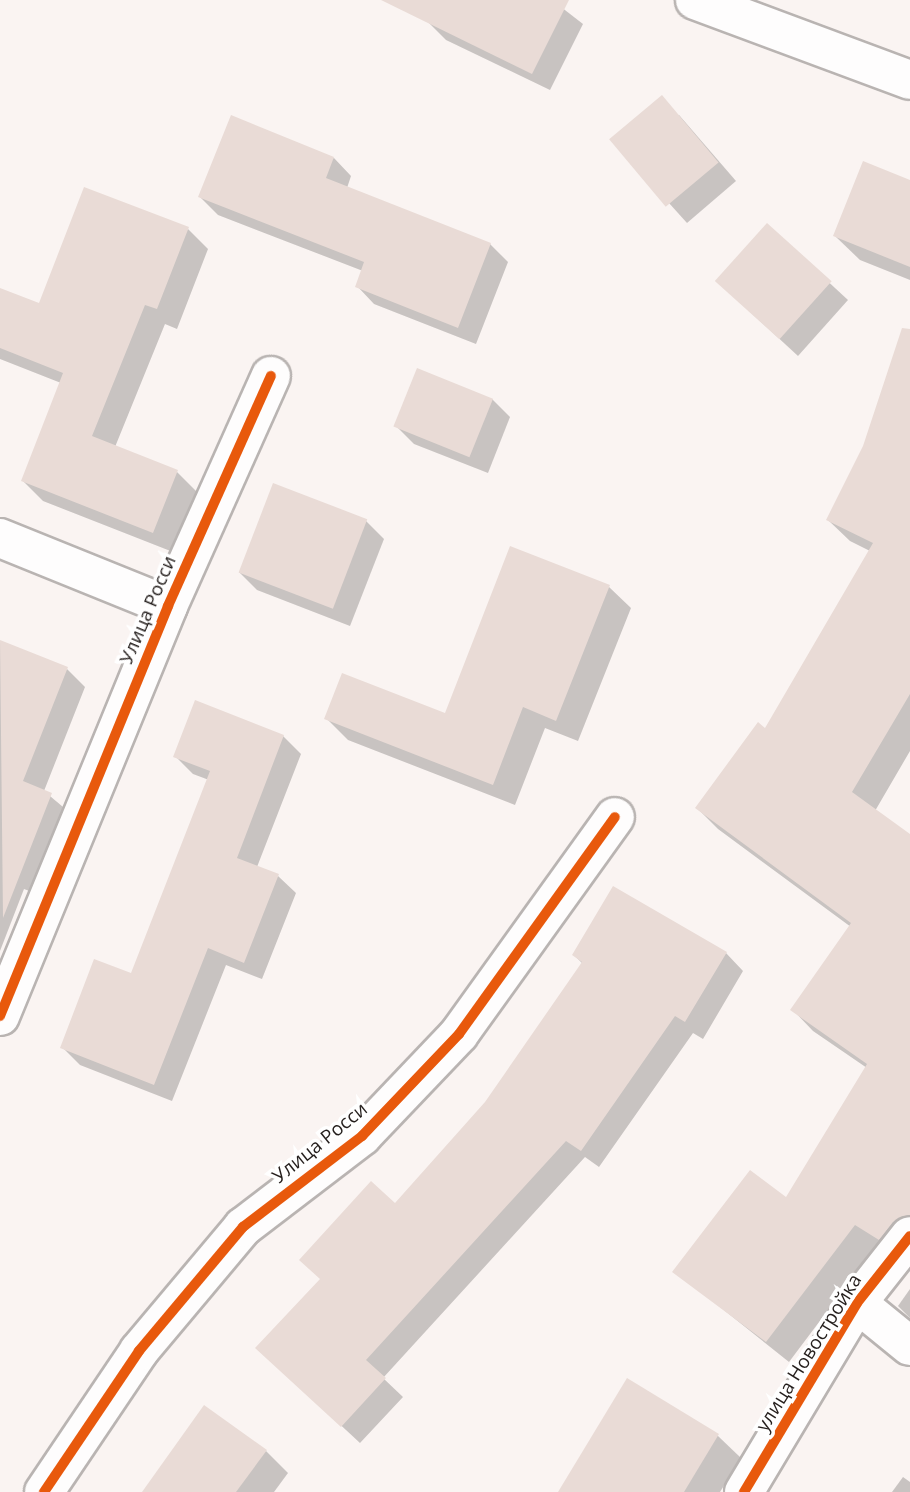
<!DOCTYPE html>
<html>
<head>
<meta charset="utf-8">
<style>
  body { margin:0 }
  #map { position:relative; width:910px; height:1492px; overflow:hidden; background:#faf4f2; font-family:"Open Sans",sans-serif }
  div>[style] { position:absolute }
  .shadow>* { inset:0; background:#0003 }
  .building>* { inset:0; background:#e9dbd6; transform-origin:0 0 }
  .roads { filter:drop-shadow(2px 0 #b9b4b2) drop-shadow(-2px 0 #b9b4b2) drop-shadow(0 2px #b9b4b2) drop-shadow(0 -2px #b9b4b2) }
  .minor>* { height:38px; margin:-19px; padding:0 19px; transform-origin:19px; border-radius:19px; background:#fefdfd }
  .cycleway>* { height:10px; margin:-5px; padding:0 5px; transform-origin:5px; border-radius:5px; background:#e8590c }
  span { translate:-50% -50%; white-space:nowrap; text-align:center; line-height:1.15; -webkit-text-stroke:7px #fff; paint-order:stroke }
  .street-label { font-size:19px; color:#241e1c }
</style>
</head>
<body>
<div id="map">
  <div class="shadow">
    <div style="clip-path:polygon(439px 0,552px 0,583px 24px,550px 90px,446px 40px,428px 22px)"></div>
    <div style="clip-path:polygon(679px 115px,736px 181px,687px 223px,613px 141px)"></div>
    <div style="clip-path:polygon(334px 158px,351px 176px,347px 188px,490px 244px,508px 262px,476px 344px,374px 304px,357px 286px,363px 271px,218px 215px,200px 197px)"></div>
    <div style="clip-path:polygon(910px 182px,910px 280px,860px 260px,835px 236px)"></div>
    <div style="clip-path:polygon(767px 225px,848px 300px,798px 356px,734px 297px)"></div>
    <div style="clip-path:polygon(188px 229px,208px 249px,177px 329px,165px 324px,115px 447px,177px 472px,197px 492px,173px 552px,43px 501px,23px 481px,61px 383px,0 359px,0 289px,40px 305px)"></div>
    <div style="clip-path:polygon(910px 384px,910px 751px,875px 811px,910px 836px,910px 1227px,893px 1255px,877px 1245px,789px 1362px,675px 1271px,787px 1200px,867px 1068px,813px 1031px,792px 1009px,851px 927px,718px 829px,697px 808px,766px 730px,870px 551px,850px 541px,828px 520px)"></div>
    <div style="clip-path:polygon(492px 399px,510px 417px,488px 473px,414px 444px,396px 426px)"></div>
    <div style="clip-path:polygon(366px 521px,384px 539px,350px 626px,257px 590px,239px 572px)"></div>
    <div style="clip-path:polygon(609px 587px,631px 608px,578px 741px,545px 728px,515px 805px,348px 740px,326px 718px,446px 715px)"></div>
    <div style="clip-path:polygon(0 642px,67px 669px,85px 687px,44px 791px,69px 812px,37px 894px,24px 889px,0 951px)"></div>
    <div style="clip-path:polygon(283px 736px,301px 754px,257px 867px,278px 876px,296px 893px,262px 979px,226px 965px,172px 1101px,80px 1065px,62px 1047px,132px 976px,209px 780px,193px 774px,175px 756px)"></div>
    <div style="clip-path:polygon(726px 953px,743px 971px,703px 1039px,693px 1033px,599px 1167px,585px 1157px,383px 1378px,403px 1397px,360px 1443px,276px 1365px,395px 1206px,486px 1103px,583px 964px,574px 955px)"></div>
    <div style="clip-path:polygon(910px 1289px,910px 1318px,898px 1306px)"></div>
    <div style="clip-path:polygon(627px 1381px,718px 1436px,741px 1458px,720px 1492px,562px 1492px)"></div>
    <div style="clip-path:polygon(266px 1451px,288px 1473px,274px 1492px,144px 1492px)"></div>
    <div style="clip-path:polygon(903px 1477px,910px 1482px,910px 1492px,892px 1492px)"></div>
  </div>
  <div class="building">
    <div style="clip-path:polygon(381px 0,569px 0,532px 74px)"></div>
    <div style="left:662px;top:95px;width:88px;height:69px;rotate:50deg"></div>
    <div style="clip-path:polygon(231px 115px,334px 157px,326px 178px,491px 243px,458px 328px,355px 287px,364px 262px,198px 197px)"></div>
    <div style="clip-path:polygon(863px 161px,910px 180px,910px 267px,833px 236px)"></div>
    <div style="clip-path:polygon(84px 187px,189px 227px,157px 309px,145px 305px,92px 436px,178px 470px,153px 533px,21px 481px,63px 373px,0 348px,0 288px,39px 303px)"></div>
    <div style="left:767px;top:223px;width:87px;height:78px;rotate:42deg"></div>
    <div style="clip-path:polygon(902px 328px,910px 329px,910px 694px,852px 792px,910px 834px,910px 1215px,893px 1222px,879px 1240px,855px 1225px,766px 1342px,672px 1272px,750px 1170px,786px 1197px,867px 1064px,790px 1010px,851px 923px,695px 808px,758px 722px,765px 728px,873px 543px,826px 520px,863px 446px)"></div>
    <div style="left:417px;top:368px;width:82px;height:63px;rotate:22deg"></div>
    <div style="left:273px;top:483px;width:101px;height:96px;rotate:21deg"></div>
    <div style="clip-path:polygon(510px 546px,610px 585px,556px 721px,523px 707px,493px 785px,324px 719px,342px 673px,445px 713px)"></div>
    <div style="clip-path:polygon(0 640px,68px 667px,23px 781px,52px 793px,3px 918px)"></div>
    <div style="clip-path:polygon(195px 700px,284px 735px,237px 858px,279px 874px,244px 963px,208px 948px,154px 1085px,60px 1048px,94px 959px,131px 973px,210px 771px,173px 757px)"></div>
    <div style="clip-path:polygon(613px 886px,727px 952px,685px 1022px,675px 1016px,581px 1151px,566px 1141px,366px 1360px,386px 1378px,341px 1427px,255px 1348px,320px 1279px,299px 1260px,371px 1181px,395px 1203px,485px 1102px,582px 962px,572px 955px)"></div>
    <div style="clip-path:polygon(627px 1378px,719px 1434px,684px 1492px,558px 1492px)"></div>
    <div style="clip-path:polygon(204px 1405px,267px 1450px,236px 1492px,142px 1492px)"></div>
  </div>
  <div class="roads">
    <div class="minor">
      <div style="left:695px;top:0;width:229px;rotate:20.4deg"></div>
      <div style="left:0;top:538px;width:181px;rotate:22deg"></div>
      <div style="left:0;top:1016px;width:443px;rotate:-67.7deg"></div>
      <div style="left:168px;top:606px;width:252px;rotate:-65.9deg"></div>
      <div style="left:857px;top:1303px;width:68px;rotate:39.1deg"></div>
      <div style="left:44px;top:1492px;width:170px;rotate:-56deg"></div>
      <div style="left:139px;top:1351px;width:162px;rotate:-50deg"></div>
      <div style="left:243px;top:1227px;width:150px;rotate:-37.4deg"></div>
      <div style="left:362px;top:1136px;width:141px;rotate:-46.4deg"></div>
      <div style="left:459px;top:1034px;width:267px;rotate:-54.3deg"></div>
      <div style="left:744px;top:1492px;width:220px;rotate:-59.1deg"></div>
      <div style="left:857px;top:1303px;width:85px;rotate:-51.7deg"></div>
    </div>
  </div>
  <div class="cycleway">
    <div style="left:0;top:1016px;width:443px;rotate:-67.7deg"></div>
    <div style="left:168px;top:606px;width:252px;rotate:-65.9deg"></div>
    <div style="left:44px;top:1492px;width:170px;rotate:-56deg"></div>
    <div style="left:139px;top:1351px;width:162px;rotate:-50deg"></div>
    <div style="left:243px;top:1227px;width:150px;rotate:-37.4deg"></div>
    <div style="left:362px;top:1136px;width:141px;rotate:-46.4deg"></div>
    <div style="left:459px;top:1034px;width:267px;rotate:-54.3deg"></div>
    <div style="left:744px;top:1492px;width:220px;rotate:-59.1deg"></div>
    <div style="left:857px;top:1303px;width:85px;rotate:-51.7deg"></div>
  </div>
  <div class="street-label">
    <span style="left:148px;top:610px;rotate:-67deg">Улица Росси</span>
    <span style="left:320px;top:1143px;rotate:-39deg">Улица Росси</span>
    <span style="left:809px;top:1353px;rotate:-58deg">улица Новостройка</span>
  </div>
</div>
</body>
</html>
